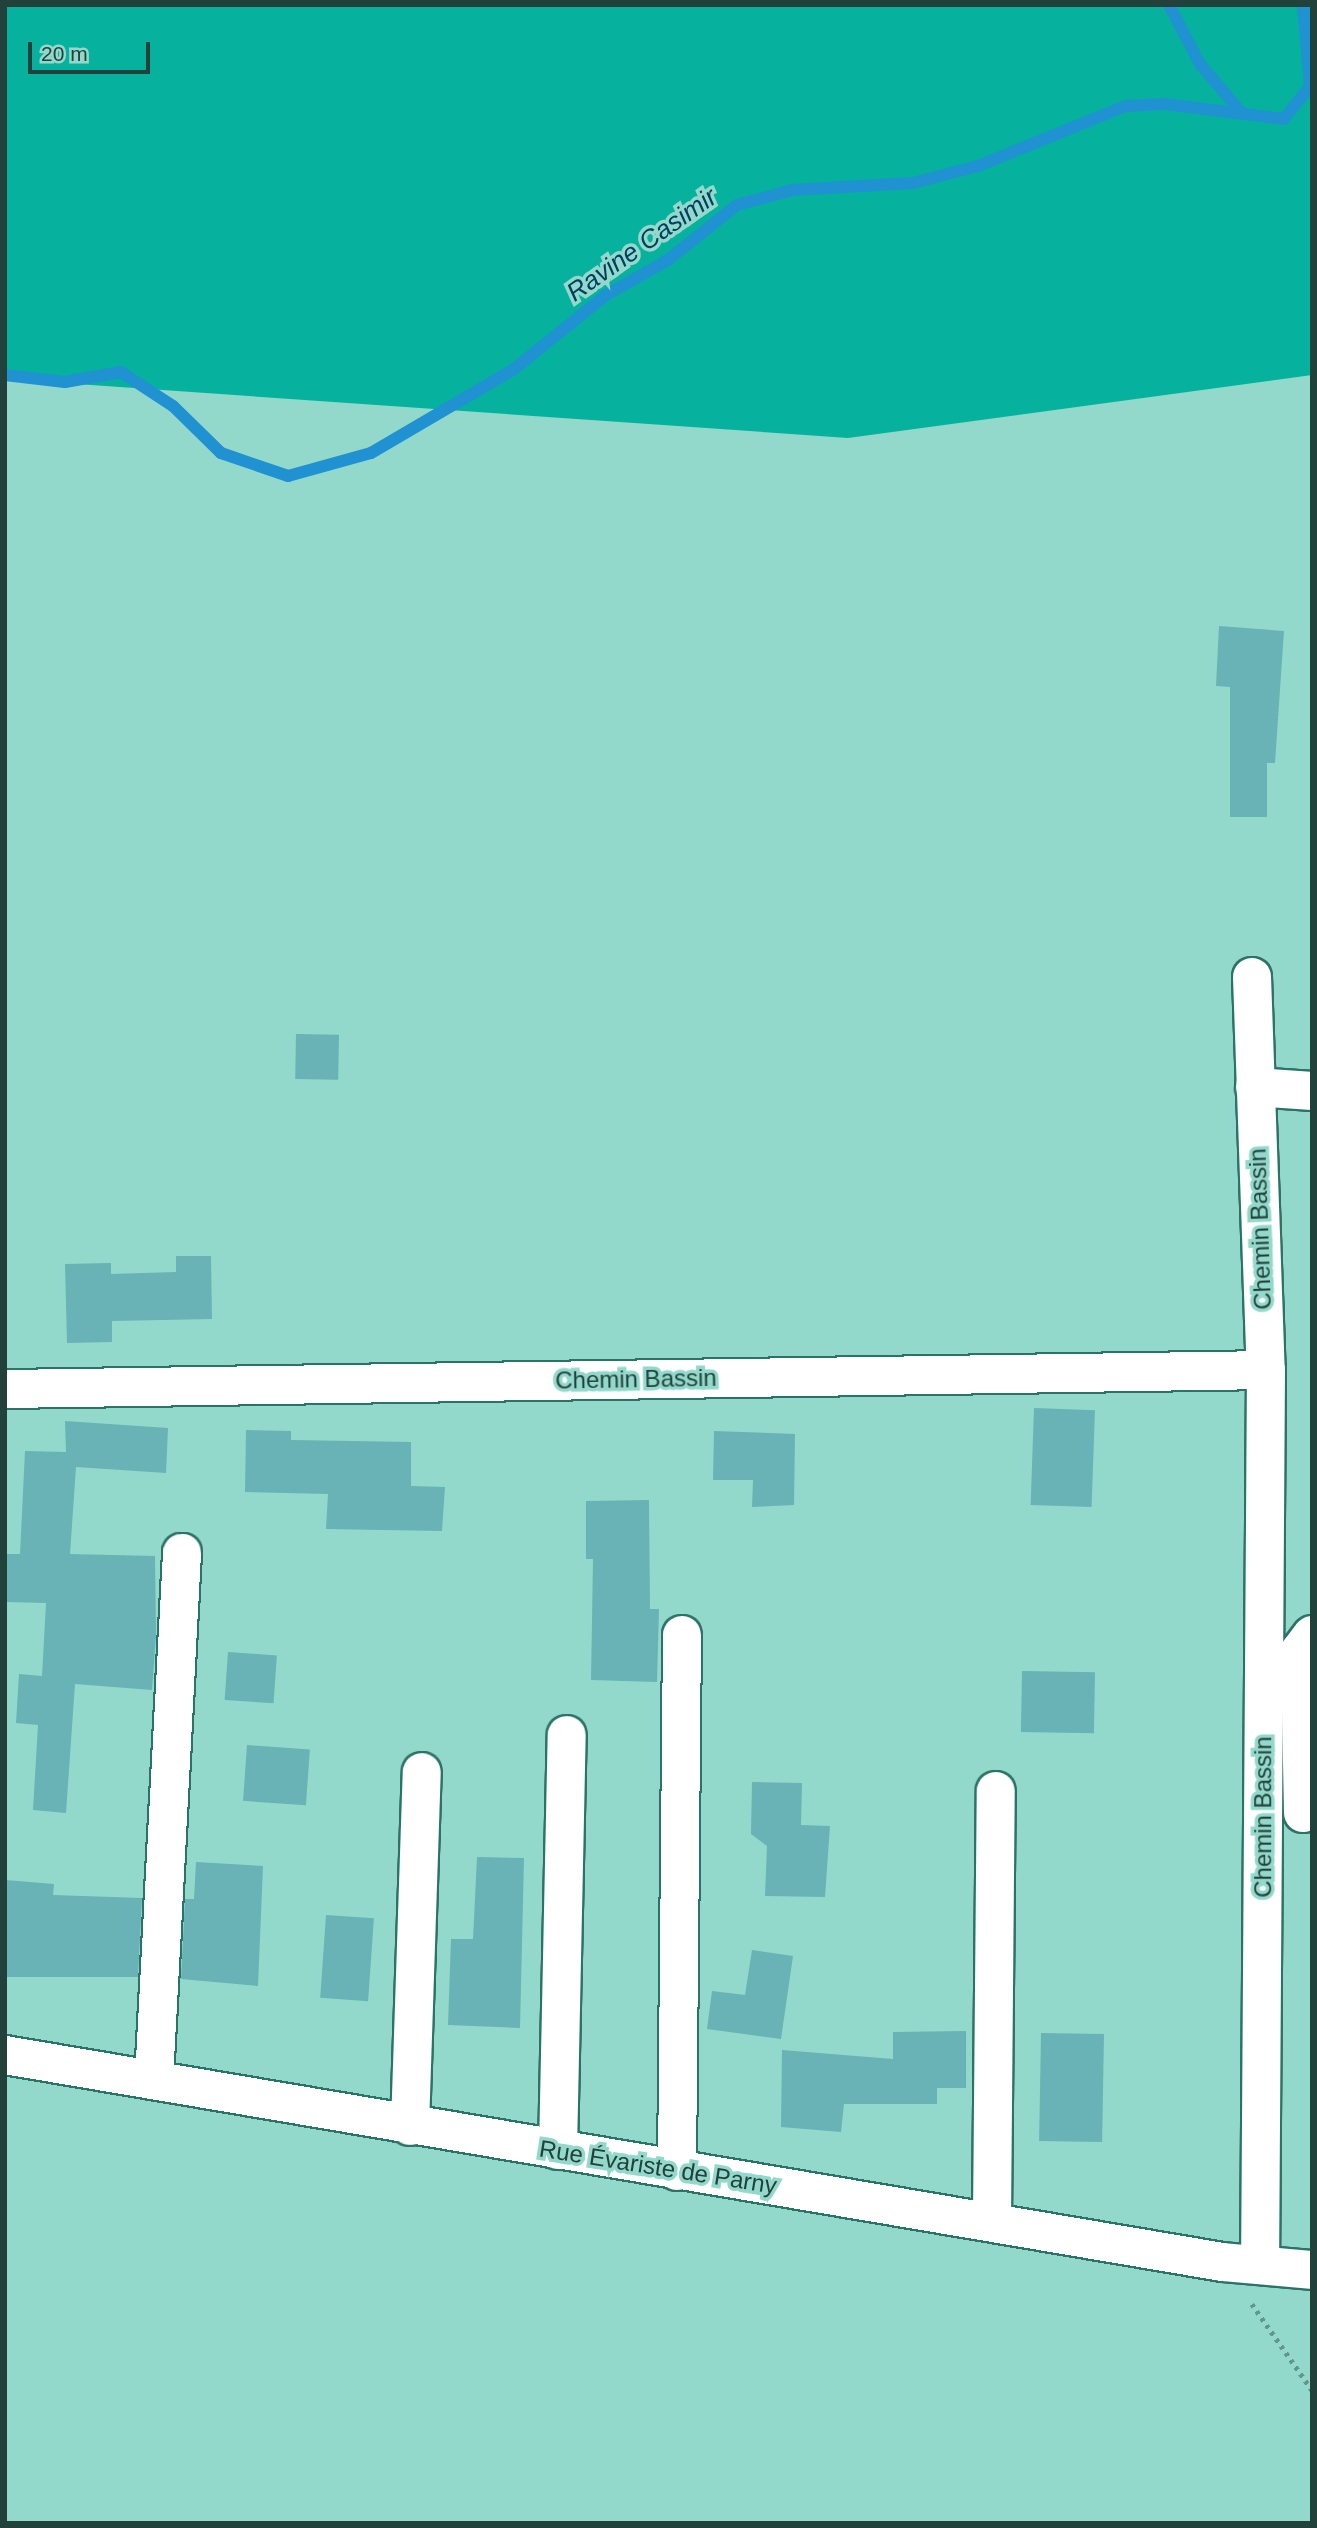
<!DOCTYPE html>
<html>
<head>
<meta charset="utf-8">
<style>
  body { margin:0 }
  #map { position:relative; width:1317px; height:2528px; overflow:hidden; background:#92d9cb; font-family:Arial,sans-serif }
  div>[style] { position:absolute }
  .green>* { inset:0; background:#06b29e }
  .stream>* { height:12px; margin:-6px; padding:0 6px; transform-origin:6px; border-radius:6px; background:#2091d1 }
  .building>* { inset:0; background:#69b2b6; transform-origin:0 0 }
  .path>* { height:4.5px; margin-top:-2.25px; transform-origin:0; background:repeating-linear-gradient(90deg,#61968c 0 3.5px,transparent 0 8.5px) }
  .roads { filter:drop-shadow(2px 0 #2c7367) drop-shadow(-2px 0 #2c7367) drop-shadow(0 2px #2c7367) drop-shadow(0 -2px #2c7367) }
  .street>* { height:38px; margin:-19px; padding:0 19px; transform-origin:19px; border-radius:19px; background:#fff }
  .secondary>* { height:38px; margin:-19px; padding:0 19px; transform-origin:19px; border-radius:19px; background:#fff }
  span { translate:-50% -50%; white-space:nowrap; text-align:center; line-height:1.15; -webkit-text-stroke:7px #92d9cb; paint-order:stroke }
  .street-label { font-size:24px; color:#23413b }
  .water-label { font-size:26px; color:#033f60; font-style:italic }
  .frame { position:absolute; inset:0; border:7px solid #23413b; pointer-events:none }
  .scale { position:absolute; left:28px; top:42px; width:122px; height:32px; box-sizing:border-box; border:4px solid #23413b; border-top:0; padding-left:9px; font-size:21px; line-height:24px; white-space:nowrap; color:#23413b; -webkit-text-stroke:5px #92d9cb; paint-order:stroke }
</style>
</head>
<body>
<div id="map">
  <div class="green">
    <div style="clip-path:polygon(5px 5px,1312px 5px,1312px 375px,848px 438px,5px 379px)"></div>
  </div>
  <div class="stream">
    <div style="left:1169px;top:5px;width:67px;rotate:62.3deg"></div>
    <div style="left:1200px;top:64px;width:62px;rotate:49.6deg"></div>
    <div style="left:5px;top:375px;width:60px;rotate:6.7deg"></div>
    <div style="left:65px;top:382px;width:57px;rotate:-10.1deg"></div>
    <div style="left:121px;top:372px;width:62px;rotate:33.2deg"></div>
    <div style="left:173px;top:406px;width:67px;rotate:44.4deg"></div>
    <div style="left:221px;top:453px;width:71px;rotate:18.9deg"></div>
    <div style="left:288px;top:476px;width:86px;rotate:-15.5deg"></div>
    <div style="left:371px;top:453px;width:166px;rotate:-30.4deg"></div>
    <div style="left:514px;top:369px;width:118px;rotate:-38.8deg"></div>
    <div style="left:606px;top:295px;width:71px;rotate:-29.4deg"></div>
    <div style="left:668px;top:260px;width:88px;rotate:-38.6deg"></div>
    <div style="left:737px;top:205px;width:57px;rotate:-15.3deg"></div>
    <div style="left:792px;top:190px;width:121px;rotate:-3.3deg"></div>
    <div style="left:913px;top:183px;width:67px;rotate:-14.7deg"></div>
    <div style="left:978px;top:166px;width:160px;rotate:-22.1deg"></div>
    <div style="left:1126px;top:106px;width:39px;rotate:-3deg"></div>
    <div style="left:1165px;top:104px;width:120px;rotate:7.2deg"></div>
    <div style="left:1284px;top:119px;width:42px;rotate:-51.8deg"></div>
    <div style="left:1310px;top:86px;width:81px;rotate:-94.9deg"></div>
  </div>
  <div class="building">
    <div style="clip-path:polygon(1219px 626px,1284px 631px,1275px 763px,1267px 763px,1267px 817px,1230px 817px,1230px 687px,1216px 686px)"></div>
    <div style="left:296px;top:1034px;width:43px;height:45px;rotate:1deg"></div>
    <div style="clip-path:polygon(176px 1256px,211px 1256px,212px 1319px,112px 1321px,112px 1342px,67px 1343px,65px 1264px,111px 1263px,111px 1274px,176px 1272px)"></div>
    <div style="left:1034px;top:1408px;width:61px;height:97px;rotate:2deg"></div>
    <div style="clip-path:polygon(65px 1421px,168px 1428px,166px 1473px,76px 1467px,70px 1554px,155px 1556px,156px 1635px,152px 1690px,75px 1684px,66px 1813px,33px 1810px,38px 1725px,16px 1723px,19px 1674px,42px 1676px,46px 1603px,5px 1602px,7px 1554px,20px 1554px,25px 1451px,66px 1452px)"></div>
    <div style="clip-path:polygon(246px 1430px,291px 1431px,291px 1440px,411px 1442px,411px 1486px,445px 1487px,442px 1531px,326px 1529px,328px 1494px,245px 1492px)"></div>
    <div style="clip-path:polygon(714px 1431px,795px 1434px,794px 1505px,752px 1507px,753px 1480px,713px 1480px)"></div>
    <div style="clip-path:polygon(649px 1500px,650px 1609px,659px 1609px,657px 1682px,591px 1680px,593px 1559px,586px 1559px,586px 1501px)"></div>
    <div style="left:228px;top:1652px;width:49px;height:48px;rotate:4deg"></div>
    <div style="left:1022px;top:1671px;width:73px;height:61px;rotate:1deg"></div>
    <div style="left:247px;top:1745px;width:63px;height:56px;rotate:4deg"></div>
    <div style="clip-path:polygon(752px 1782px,802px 1783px,801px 1825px,830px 1826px,825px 1897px,765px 1896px,767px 1846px,751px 1834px)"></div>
    <div style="clip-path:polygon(477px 1857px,524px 1858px,520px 2028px,448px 2025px,451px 1939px,473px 1939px)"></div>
    <div style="clip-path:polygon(196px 1862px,263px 1866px,258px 1986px,181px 1979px,185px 1899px,194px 1899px)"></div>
    <div style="clip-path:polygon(5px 1880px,54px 1884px,53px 1895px,142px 1898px,138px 1977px,5px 1977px)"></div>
    <div style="left:326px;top:1915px;width:48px;height:83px;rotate:4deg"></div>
    <div style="clip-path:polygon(752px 1950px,793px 1956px,781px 2039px,707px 2029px,712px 1991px,745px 1995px)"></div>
    <div style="clip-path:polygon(966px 2031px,966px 2088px,937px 2088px,937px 2104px,844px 2104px,841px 2132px,781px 2127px,782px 2050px,893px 2059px,893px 2032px)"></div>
    <div style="left:1041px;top:2033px;width:63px;height:108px;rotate:1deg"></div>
  </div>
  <div class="path">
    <div style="left:1252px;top:2304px;width:105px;rotate:55.1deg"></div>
  </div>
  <div class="roads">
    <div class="street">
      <div style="left:1252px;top:977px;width:393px;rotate:88deg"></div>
      <div style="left:1266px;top:1370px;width:895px;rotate:90.38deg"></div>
      <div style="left:1255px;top:1087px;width:57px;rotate:4deg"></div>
      <div style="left:5px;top:1389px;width:1261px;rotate:-0.86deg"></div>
      <div style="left:1303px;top:1813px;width:162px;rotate:-91.1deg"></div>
      <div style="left:1300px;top:1651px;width:20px;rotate:-53deg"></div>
      <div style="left:154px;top:2079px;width:527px;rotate:-86.95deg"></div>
      <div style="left:410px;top:2126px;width:354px;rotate:-88.1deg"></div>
      <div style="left:558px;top:2150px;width:415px;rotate:-88.8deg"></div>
      <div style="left:677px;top:2171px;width:536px;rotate:-89.47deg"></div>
      <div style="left:992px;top:2219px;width:428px;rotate:-89.5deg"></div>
    </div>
    <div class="secondary">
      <div style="left:5px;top:2055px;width:1235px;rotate:9.65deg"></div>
      <div style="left:1223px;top:2262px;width:89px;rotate:5.1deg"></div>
    </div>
  </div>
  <div class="street-label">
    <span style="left:1260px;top:1229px;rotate:-92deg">Chemin Bassin</span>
    <span style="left:636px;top:1379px;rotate:-1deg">Chemin Bassin</span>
    <span style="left:1263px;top:1817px;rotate:-90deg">Chemin Bassin</span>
    <span style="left:658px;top:2167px;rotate:9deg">Rue Évariste de Parny</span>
  </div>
  <div class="water-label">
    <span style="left:642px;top:245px;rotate:-35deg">Ravine Casimir</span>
  </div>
  <div class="frame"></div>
  <div class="scale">20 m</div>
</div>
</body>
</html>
